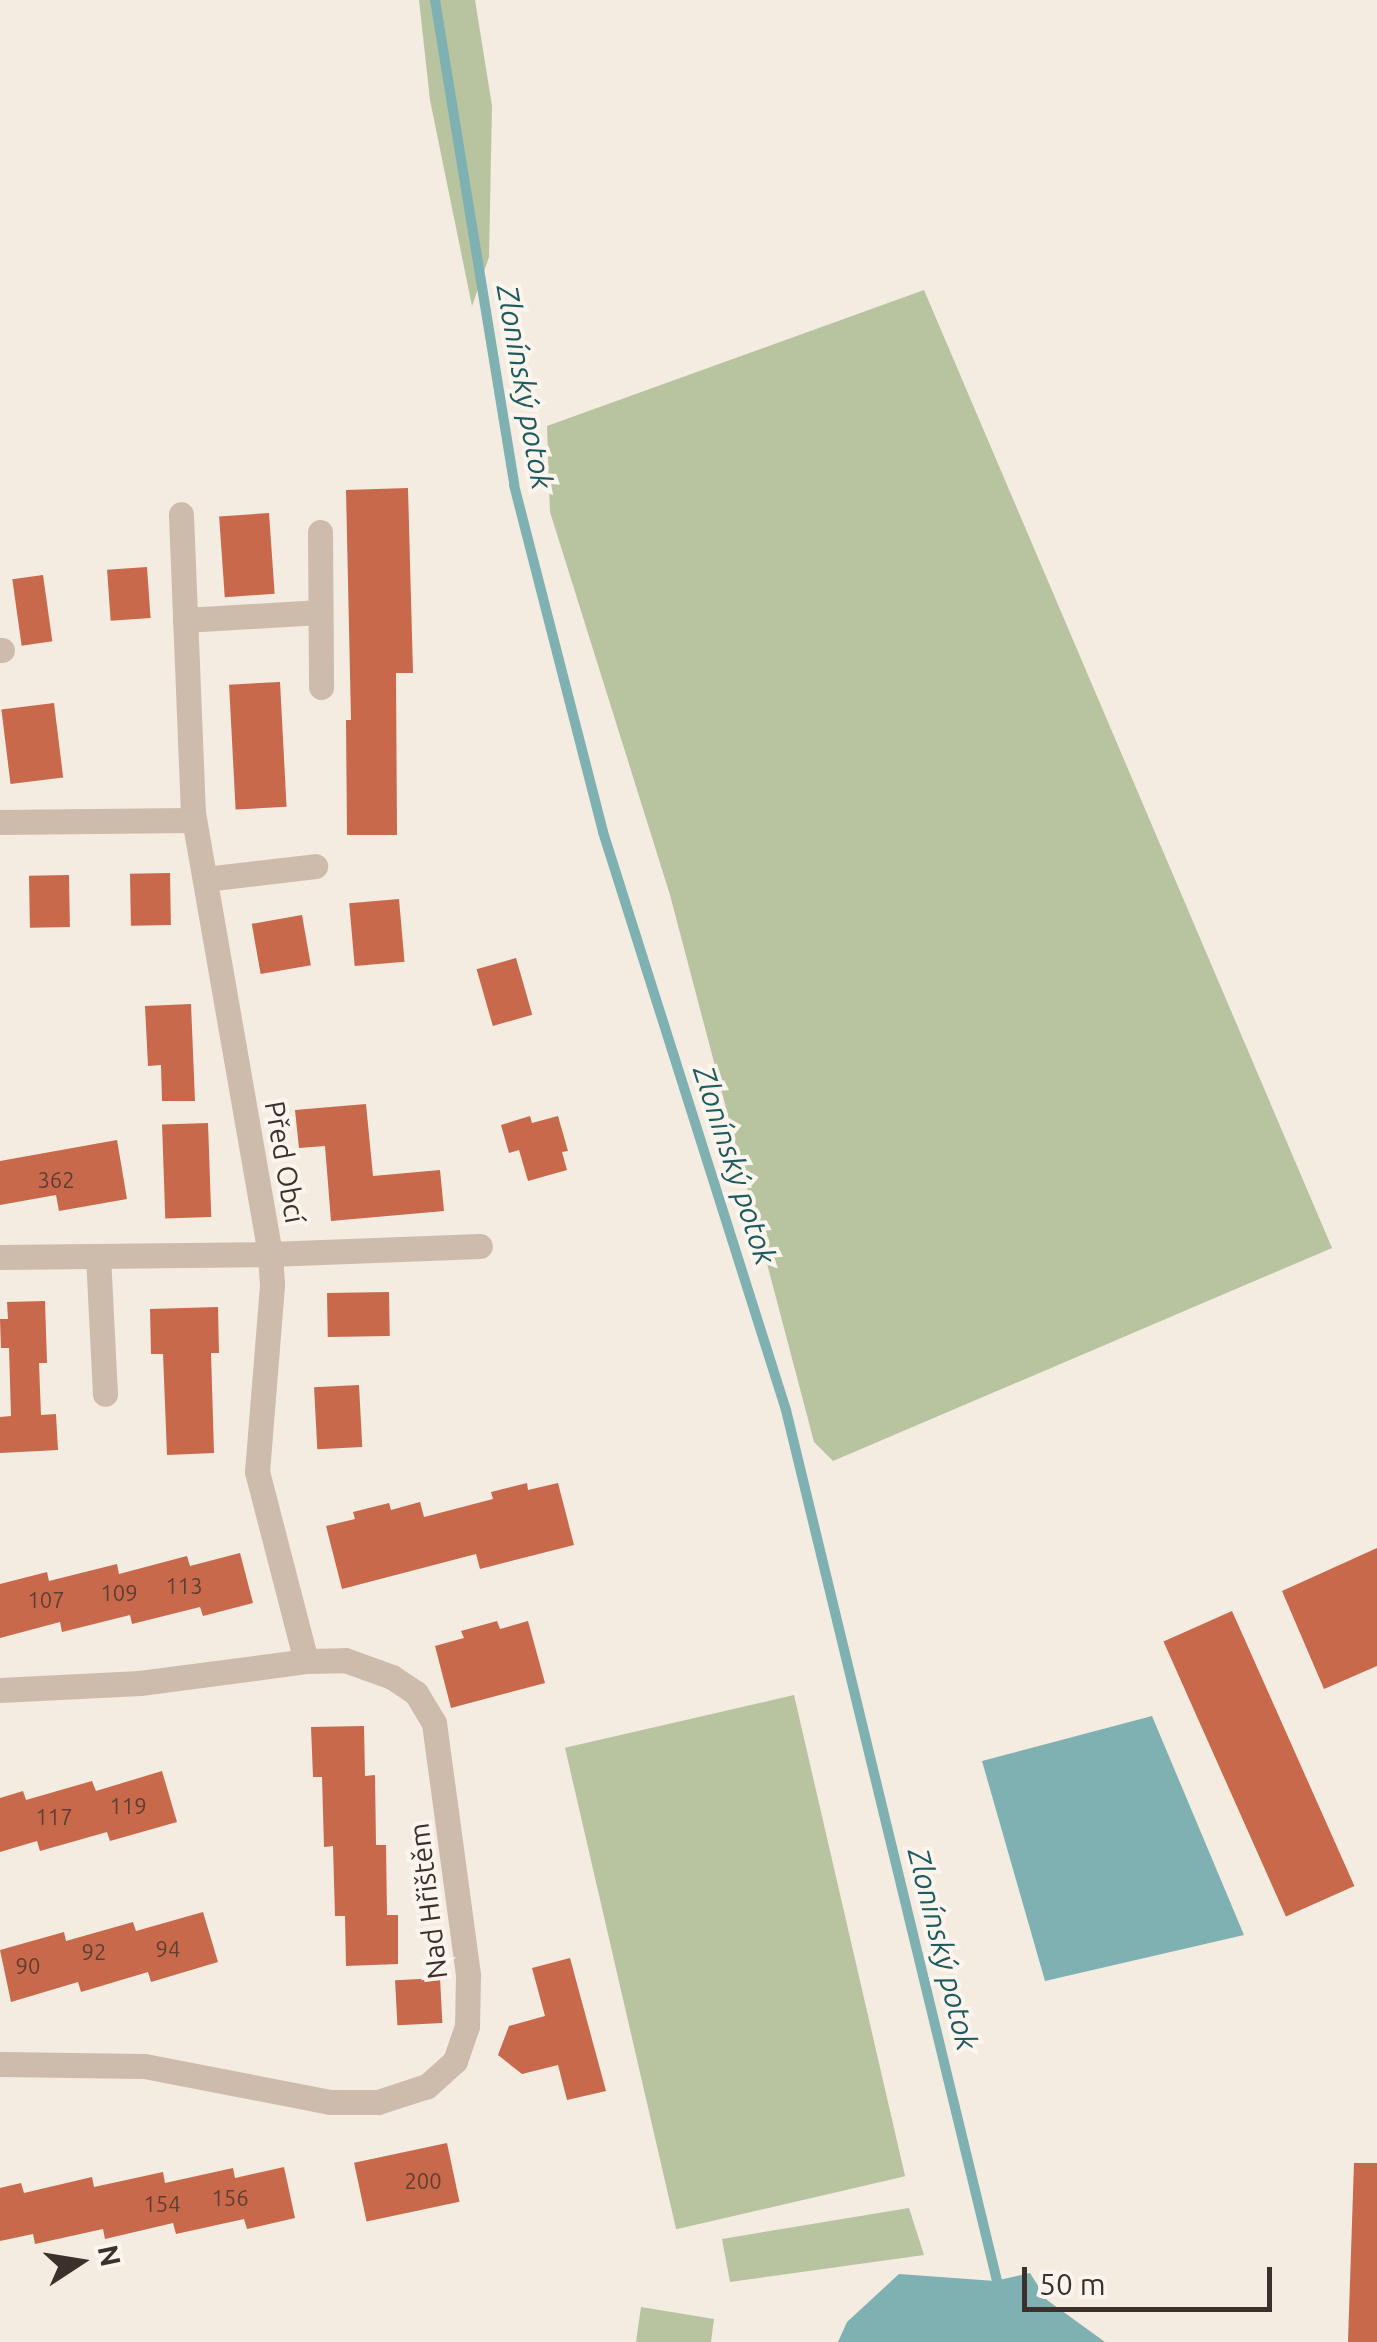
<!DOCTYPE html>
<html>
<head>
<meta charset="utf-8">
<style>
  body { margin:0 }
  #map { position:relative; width:1377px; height:2342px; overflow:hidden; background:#f4ebe1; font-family:Ubuntu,sans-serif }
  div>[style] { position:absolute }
  .green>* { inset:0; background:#b8c4a0; transform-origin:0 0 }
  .water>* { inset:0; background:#7fb0b2 }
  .stream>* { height:10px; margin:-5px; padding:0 5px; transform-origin:5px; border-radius:5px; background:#7fb0b2 }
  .building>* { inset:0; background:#c8694b; transform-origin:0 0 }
  .street>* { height:25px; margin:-12.5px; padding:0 12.5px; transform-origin:12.5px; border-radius:12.5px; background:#cdbbac }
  span { translate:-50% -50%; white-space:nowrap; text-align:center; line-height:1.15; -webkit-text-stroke:8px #fbf5ee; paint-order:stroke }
  .number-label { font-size:22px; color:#5e3e33 }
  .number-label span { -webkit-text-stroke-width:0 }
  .street-label { font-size:28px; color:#3b302b }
  .water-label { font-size:30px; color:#1f5a5e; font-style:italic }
  .north { position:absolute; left:30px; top:2212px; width:100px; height:100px; -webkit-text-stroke:8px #fbf5ee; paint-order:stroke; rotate:78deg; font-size:28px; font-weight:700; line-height:40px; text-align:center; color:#3b302b }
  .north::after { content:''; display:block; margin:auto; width:35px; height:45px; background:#3b302b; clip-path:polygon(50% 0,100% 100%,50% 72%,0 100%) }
  .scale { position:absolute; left:1022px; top:2267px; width:250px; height:45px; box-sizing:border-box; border:5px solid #3b302b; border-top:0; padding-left:12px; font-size:30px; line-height:35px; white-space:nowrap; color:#3b302b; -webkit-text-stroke:8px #fbf5ee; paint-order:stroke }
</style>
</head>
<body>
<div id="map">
  <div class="green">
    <div style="clip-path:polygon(419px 0,475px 0,492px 106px,489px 257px,472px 306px,430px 100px)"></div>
    <div style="clip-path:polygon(924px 290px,1332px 1248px,833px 1461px,814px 1442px,670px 895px,550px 512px,547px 426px)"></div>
    <div style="left:794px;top:1695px;width:494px;height:235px;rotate:77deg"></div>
    <div style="clip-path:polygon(909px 2208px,924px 2255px,730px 2282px,722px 2239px)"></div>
    <div style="clip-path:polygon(641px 2307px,714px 2319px,711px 2342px,636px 2342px)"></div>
  </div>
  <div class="water">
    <div style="clip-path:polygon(1152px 1716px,1244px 1935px,1045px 1981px,982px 1761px)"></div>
    <div style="clip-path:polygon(1030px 2273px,1047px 2300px,1105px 2342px,838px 2342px,847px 2322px,899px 2274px,995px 2281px)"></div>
  </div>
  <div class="stream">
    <div style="left:435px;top:0;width:491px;rotate:80.7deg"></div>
    <div style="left:514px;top:485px;width:358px;rotate:75.6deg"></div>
    <div style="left:603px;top:832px;width:606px;rotate:72.43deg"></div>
    <div style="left:786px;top:1410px;width:909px;rotate:76.38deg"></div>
  </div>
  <div class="building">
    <div style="clip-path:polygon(408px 488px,413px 673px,396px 673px,397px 835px,347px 835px,346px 720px,351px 720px,346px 490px)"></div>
    <div style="left:269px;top:513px;width:81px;height:50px;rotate:86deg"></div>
    <div style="left:147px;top:567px;width:51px;height:40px;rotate:86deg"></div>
    <div style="left:43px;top:575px;width:67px;height:31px;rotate:82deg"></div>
    <div style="left:280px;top:682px;width:125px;height:51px;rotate:87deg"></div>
    <div style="left:54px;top:703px;width:75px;height:53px;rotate:83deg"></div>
    <div style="left:170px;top:873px;width:52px;height:40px;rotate:89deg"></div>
    <div style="left:69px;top:875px;width:52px;height:40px;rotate:89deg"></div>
    <div style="left:399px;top:899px;width:63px;height:50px;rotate:85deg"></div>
    <div style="left:302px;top:915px;width:51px;height:51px;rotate:80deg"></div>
    <div style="left:516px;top:958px;width:59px;height:41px;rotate:74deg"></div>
    <div style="clip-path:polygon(191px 1004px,195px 1101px,162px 1101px,161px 1065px,148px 1066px,145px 1006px)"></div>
    <div style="clip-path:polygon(366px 1104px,373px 1176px,440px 1170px,444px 1211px,331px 1221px,325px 1146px,299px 1148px,295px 1110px)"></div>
    <div style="clip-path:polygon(530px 1116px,532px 1123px,558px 1116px,568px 1151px,562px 1152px,567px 1170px,528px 1181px,519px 1150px,509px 1153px,501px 1125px)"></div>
    <div style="left:208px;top:1123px;width:94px;height:46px;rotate:88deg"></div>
    <div style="clip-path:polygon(117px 1140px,127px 1199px,59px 1211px,56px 1195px,0 1205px,0 1161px)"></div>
    <div style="left:389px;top:1292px;width:44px;height:62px;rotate:89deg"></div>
    <div style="clip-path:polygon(45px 1301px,47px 1363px,39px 1363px,41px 1415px,56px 1414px,58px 1450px,0 1453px,0 1417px,11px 1416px,9px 1348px,1px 1348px,0 1319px,8px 1319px,7px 1302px)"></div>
    <div style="clip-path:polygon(218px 1307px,219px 1353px,211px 1353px,214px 1453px,167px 1455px,163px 1354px,151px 1354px,150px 1309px)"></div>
    <div style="left:359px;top:1385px;width:62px;height:45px;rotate:87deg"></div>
    <div style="clip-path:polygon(527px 1483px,528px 1490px,558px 1483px,574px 1545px,480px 1569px,476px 1554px,342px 1589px,326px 1526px,355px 1519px,353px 1512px,389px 1503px,391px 1510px,420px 1502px,424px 1517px,493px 1499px,491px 1492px)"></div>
    <div style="clip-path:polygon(1377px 1548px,1377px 1666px,1324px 1689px,1282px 1591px)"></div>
    <div style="clip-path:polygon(240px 1553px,253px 1603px,203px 1616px,200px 1607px,132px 1624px,130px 1615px,62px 1632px,60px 1622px,0 1638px,0 1584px,47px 1572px,49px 1581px,117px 1564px,119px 1574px,187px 1556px,190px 1566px)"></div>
    <div style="left:1232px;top:1611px;width:301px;height:75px;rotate:66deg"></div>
    <div style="clip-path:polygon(497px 1621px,500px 1629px,528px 1621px,545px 1683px,451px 1708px,435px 1646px,464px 1638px,461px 1631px)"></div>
    <div style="clip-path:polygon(364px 1726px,365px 1776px,375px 1775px,376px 1845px,386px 1845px,387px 1915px,398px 1915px,398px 1964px,346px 1966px,345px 1916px,335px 1916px,333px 1846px,324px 1847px,322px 1777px,313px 1777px,311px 1727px)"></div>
    <div style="clip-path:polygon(162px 1771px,177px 1822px,110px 1841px,107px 1832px,40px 1851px,37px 1841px,0 1852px,0 1798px,23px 1791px,26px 1800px,92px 1781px,96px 1791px)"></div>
    <div style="clip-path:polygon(203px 1912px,218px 1962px,151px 1982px,148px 1972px,81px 1992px,78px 1982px,11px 2002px,0 1950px,64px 1932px,66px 1941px,133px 1922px,136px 1931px)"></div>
    <div style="clip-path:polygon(570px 1958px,606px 2091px,567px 2100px,558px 2065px,522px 2074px,498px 2055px,509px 2026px,545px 2016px,532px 1968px)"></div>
    <div style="left:440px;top:1978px;width:45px;height:45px;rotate:87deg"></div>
    <div style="left:447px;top:2143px;width:60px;height:95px;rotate:78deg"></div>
    <div style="clip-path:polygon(1354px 2163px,1377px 2163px,1377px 2342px,1348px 2342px)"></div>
    <div style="clip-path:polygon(284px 2167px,295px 2218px,247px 2229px,244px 2219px,176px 2234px,173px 2223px,105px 2239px,103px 2229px,35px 2244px,33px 2234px,0 2241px,0 2188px,21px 2183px,24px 2193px,92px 2177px,94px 2187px,163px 2172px,165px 2183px,233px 2168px,235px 2178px)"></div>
  </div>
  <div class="street">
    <div style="left:320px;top:532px;width:155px;rotate:89.6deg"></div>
    <div style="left:185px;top:620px;width:135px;rotate:-3.4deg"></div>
    <div style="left:0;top:650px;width:2px"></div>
    <div style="left:0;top:822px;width:190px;rotate:-0.6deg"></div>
    <div style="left:190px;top:820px;width:7px;rotate:-63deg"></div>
    <div style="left:205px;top:879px;width:111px;rotate:-6.7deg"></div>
    <div style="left:98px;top:1256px;width:138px;rotate:87.1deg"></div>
    <div style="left:0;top:1257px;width:270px;rotate:-0.6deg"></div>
    <div style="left:270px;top:1254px;width:447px;rotate:-99.9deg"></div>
    <div style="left:193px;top:814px;width:300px;rotate:-92.3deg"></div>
    <div style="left:306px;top:1661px;width:195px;rotate:-104.5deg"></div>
    <div style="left:257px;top:1472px;width:189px;rotate:-85.4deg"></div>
    <div style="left:272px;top:1284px;width:30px;rotate:-94deg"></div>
    <div style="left:270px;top:1254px;width:210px;rotate:-2.2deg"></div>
    <div style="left:0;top:1690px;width:140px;rotate:-2.9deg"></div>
    <div style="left:140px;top:1683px;width:167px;rotate:-7.5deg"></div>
    <div style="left:306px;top:1661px;width:39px;rotate:-1deg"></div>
    <div style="left:345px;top:1660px;width:50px;rotate:19.9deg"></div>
    <div style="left:392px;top:1677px;width:29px;rotate:34deg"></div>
    <div style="left:416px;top:1693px;width:35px;rotate:59deg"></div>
    <div style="left:434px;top:1723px;width:255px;rotate:82.3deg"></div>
    <div style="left:468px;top:1976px;width:50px;rotate:91.1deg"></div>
    <div style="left:467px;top:2026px;width:37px;rotate:109deg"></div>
    <div style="left:455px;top:2061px;width:38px;rotate:138deg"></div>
    <div style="left:427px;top:2086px;width:52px;rotate:161.9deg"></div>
    <div style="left:378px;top:2102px;width:48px;rotate:180deg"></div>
    <div style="left:330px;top:2102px;width:189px;rotate:-169deg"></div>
    <div style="left:144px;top:2066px;width:144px;rotate:-179.2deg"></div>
  </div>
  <div class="number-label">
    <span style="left:56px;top:1180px">362</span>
    <span style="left:184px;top:1586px">113</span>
    <span style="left:119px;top:1593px">109</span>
    <span style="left:46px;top:1600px">107</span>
    <span style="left:128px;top:1806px">119</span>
    <span style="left:54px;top:1817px">117</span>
    <span style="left:168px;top:1949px">94</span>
    <span style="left:94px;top:1952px">92</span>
    <span style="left:28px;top:1966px">90</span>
    <span style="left:423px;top:2181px">200</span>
    <span style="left:230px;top:2198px">156</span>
    <span style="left:162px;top:2204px">154</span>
  </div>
  <div class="street-label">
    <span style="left:285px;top:1162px;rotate:80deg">Před Obcí</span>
    <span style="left:428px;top:1901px;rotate:-97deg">Nad Hřištěm</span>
  </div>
  <div class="water-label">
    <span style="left:525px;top:387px;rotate:80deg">Zlonínský potok</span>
    <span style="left:735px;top:1165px;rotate:72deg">Zlonínský potok</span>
    <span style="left:943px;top:1949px;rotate:76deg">Zlonínský potok</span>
  </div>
  <div class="north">N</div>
  <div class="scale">50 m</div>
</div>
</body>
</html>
